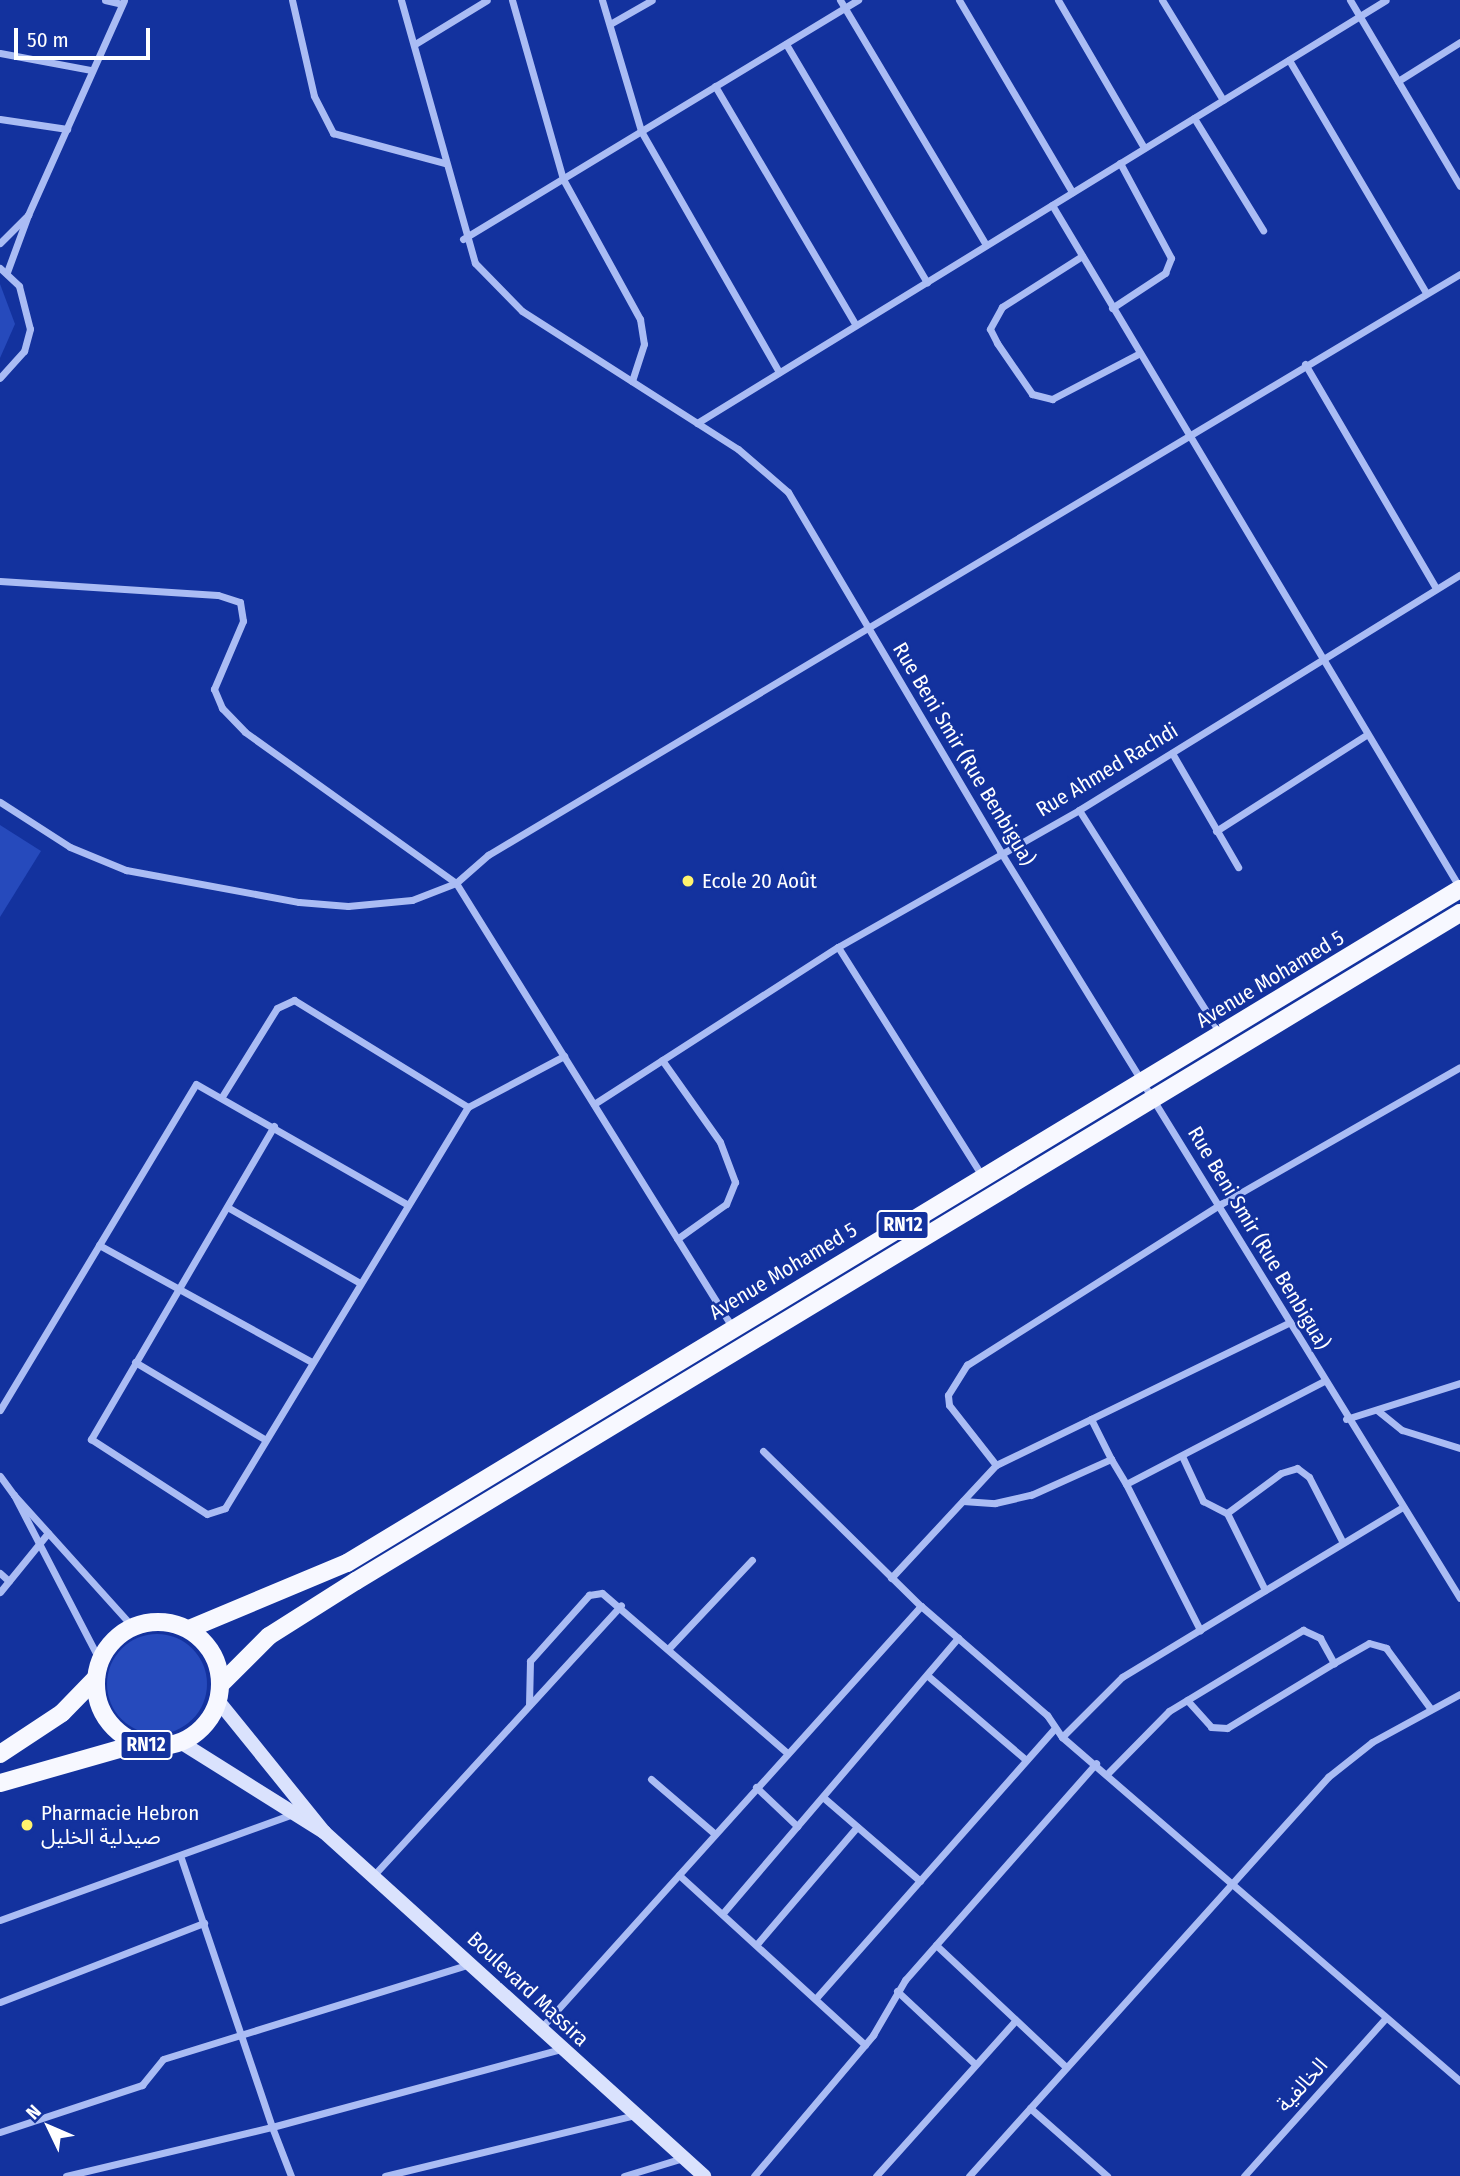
<!DOCTYPE html>
<html>
<head>
<meta charset="utf-8">
<style>
  body { margin:0 }
  #map { position:relative; width:1460px; height:2176px; overflow:hidden; background:#13329e; font-family:"Fira Sans Condensed","Noto Sans Arabic",sans-serif }
  div>[style] { position:absolute }
  .green>* { inset:0; background:#264abc }
  .round { border-radius:50% }
  .street>* { height:7px; margin:-3.5px; padding:0 3.5px; transform-origin:3.5px; border-radius:3.5px; background:#aabcf4 }
  .secondary>* { height:14px; margin:-7px; padding:0 7px; transform-origin:7px; border-radius:7px; background:#dae2fd }
  .primary>* { height:18px; margin:-9px; padding:0 9px; transform-origin:9px; border-radius:9px; background:#f7f8ff }
  .primary>.ring { margin:-9px; padding:0; box-sizing:content-box; background:none; border:18px solid #f7f8ff; border-radius:50% }
  .dots>* { width:19px; height:19px; translate:-50% -50%; box-sizing:border-box; border:4px solid #13329e; border-radius:50% }
  span { translate:-50% -50%; white-space:nowrap; text-align:center; line-height:1.15; -webkit-text-stroke:5px #13329e; paint-order:stroke }
  .shield-label span { padding:2px 5px; background:#13329e; border:2px solid; border-radius:5px; -webkit-text-stroke-width:0 }
  .shield-label { font-size:19px; color:#fff; font-weight:700 }
  .street-label { font-size:21px; color:#fff }
  .poi-label { font-size:21px; color:#fff }
  .left { translate:0 -50%; text-align:left }
  .north { position:absolute; left:14px; top:2092px; width:70px; height:70px; -webkit-text-stroke:5px #13329e; paint-order:stroke; rotate:314deg; font-size:19px; font-weight:700; line-height:28px; text-align:center; color:#fff }
  .north::after { content:''; display:block; margin:auto; width:24px; height:32px; background:#fff; clip-path:polygon(50% 0,100% 100%,50% 72%,0 100%) }
  .scale { position:absolute; left:14px; top:28px; width:136px; height:32px; box-sizing:border-box; border:4px solid #fff; border-top:0; padding-left:9px; font-size:21px; line-height:24px; white-space:nowrap; color:#fff; -webkit-text-stroke:5px #13329e; paint-order:stroke }
</style>
</head>
<body>
<div id="map">
  <div class="green">
    <div style="clip-path:polygon(0 284px,15px 324px,0 358px)"></div>
    <div style="clip-path:polygon(0 825px,41px 851px,0 917px)"></div>
    <div class="round" style="left:107px;top:1634px;width:100px;height:100px"></div>
  </div>
  <div class="street">
    <div style="left:105px;top:0;width:17px;rotate:13deg"></div>
    <div style="left:292px;top:0;width:98px;rotate:77.1deg"></div>
    <div style="left:314px;top:96px;width:42px;rotate:62.8deg"></div>
    <div style="left:333px;top:133px;width:115px;rotate:15.1deg"></div>
    <div style="left:401px;top:0;width:273px;rotate:74.3deg"></div>
    <div style="left:475px;top:263px;width:67px;rotate:45.6deg"></div>
    <div style="left:522px;top:311px;width:256px;rotate:32.6deg"></div>
    <div style="left:738px;top:449px;width:66px;rotate:40.7deg"></div>
    <div style="left:788px;top:492px;width:417px;rotate:59.4deg"></div>
    <div style="left:1000px;top:851px;width:877px;rotate:58.38deg"></div>
    <div style="left:512px;top:0;width:186px;rotate:74.1deg"></div>
    <div style="left:563px;top:179px;width:160px;rotate:61.2deg"></div>
    <div style="left:640px;top:319px;width:25px;rotate:81deg"></div>
    <div style="left:644px;top:344px;width:39px;rotate:108deg"></div>
    <div style="left:602px;top:0;width:137px;rotate:73.4deg"></div>
    <div style="left:641px;top:131px;width:278px;rotate:60.2deg"></div>
    <div style="left:840px;top:0;width:285px;rotate:59.2deg"></div>
    <div style="left:959px;top:0;width:223px;rotate:59.5deg"></div>
    <div style="left:1058px;top:0;width:171px;rotate:59.8deg"></div>
    <div style="left:1162px;top:0;width:117px;rotate:58.6deg"></div>
    <div style="left:1350px;top:0;width:216px;rotate:59.4deg"></div>
    <div style="left:610px;top:24px;width:48px;rotate:-29.7deg"></div>
    <div style="left:415px;top:44px;width:84px;rotate:-31.4deg"></div>
    <div style="left:786px;top:44px;width:277px;rotate:59.4deg"></div>
    <div style="left:0;top:53px;width:93px;rotate:10.6deg"></div>
    <div style="left:1289px;top:60px;width:268px;rotate:59.5deg"></div>
    <div style="left:1398px;top:81px;width:73px;rotate:-32.2deg"></div>
    <div style="left:715px;top:86px;width:277px;rotate:59.5deg"></div>
    <div style="left:1194px;top:118px;width:132px;rotate:58.4deg"></div>
    <div style="left:0;top:119px;width:68px;rotate:8.5deg"></div>
    <div style="left:1052px;top:205px;width:796px;rotate:59.15deg"></div>
    <div style="left:28px;top:215px;width:235px;rotate:-65.9deg"></div>
    <div style="left:463px;top:239px;width:462px;rotate:-31.2deg"></div>
    <div style="left:0;top:243px;width:40px;rotate:-45deg"></div>
    <div style="left:28px;top:215px;width:61px;rotate:110.2deg"></div>
    <div style="left:1082px;top:256px;width:95px;rotate:147.5deg"></div>
    <div style="left:1002px;top:307px;width:25px;rotate:119deg"></div>
    <div style="left:990px;top:329px;width:16px;rotate:63deg"></div>
    <div style="left:997px;top:343px;width:62px;rotate:55.5deg"></div>
    <div style="left:1032px;top:394px;width:21px;rotate:14deg"></div>
    <div style="left:1052px;top:399px;width:97px;rotate:-27.6deg"></div>
    <div style="left:0;top:268px;width:26px;rotate:43deg"></div>
    <div style="left:19px;top:286px;width:44px;rotate:75.7deg"></div>
    <div style="left:30px;top:329px;width:23px;rotate:105deg"></div>
    <div style="left:24px;top:351px;width:36px;rotate:132deg"></div>
    <div style="left:1112px;top:308px;width:64px;rotate:-33.4deg"></div>
    <div style="left:1165px;top:273px;width:16px;rotate:-68deg"></div>
    <div style="left:1171px;top:258px;width:108px;rotate:-118.2deg"></div>
    <div style="left:1305px;top:364px;width:259px;rotate:59.7deg"></div>
    <div style="left:697px;top:423px;width:808px;rotate:-31.55deg"></div>
    <div style="left:0;top:581px;width:218px;rotate:3.7deg"></div>
    <div style="left:218px;top:595px;width:23px;rotate:18deg"></div>
    <div style="left:240px;top:602px;width:19px;rotate:81deg"></div>
    <div style="left:243px;top:621px;width:74px;rotate:113.1deg"></div>
    <div style="left:214px;top:689px;width:21px;rotate:67deg"></div>
    <div style="left:222px;top:708px;width:33px;rotate:46deg"></div>
    <div style="left:245px;top:732px;width:259px;rotate:35.6deg"></div>
    <div style="left:456px;top:883px;width:526px;rotate:58.12deg"></div>
    <div style="left:1172px;top:753px;width:132px;rotate:59.9deg"></div>
    <div style="left:0;top:802px;width:83px;rotate:32.7deg"></div>
    <div style="left:70px;top:847px;width:61px;rotate:22.3deg"></div>
    <div style="left:126px;top:870px;width:176px;rotate:10.5deg"></div>
    <div style="left:299px;top:902px;width:49px;rotate:4.7deg"></div>
    <div style="left:348px;top:906px;width:64px;rotate:-5.4deg"></div>
    <div style="left:412px;top:900px;width:47px;rotate:-21.1deg"></div>
    <div style="left:456px;top:883px;width:43px;rotate:-41.2deg"></div>
    <div style="left:488px;top:855px;width:1132px;rotate:-30.87deg"></div>
    <div style="left:1079px;top:810px;width:266px;rotate:57.7deg"></div>
    <div style="left:1216px;top:831px;width:178px;rotate:-32.6deg"></div>
    <div style="left:838px;top:947px;width:271px;rotate:57.8deg"></div>
    <div style="left:662px;top:1060px;width:100px;rotate:54.7deg"></div>
    <div style="left:720px;top:1142px;width:43px;rotate:69.4deg"></div>
    <div style="left:735px;top:1182px;width:24px;rotate:112deg"></div>
    <div style="left:726px;top:1204px;width:60px;rotate:144.5deg"></div>
    <div style="left:223px;top:1095px;width:102px;rotate:-58.2deg"></div>
    <div style="left:277px;top:1008px;width:19px;rotate:-25deg"></div>
    <div style="left:294px;top:1000px;width:204px;rotate:31.6deg"></div>
    <div style="left:468px;top:1107px;width:109px;rotate:-28deg"></div>
    <div style="left:594px;top:1104px;width:290px;rotate:-32.8deg"></div>
    <div style="left:838px;top:947px;width:277px;rotate:-29.6deg"></div>
    <div style="left:1079px;top:810px;width:448px;rotate:-31.7deg"></div>
    <div style="left:274px;top:1126px;width:363px;rotate:120.3deg"></div>
    <div style="left:91px;top:1439px;width:138px;rotate:32.9deg"></div>
    <div style="left:207px;top:1514px;width:19px;rotate:-18deg"></div>
    <div style="left:225px;top:1508px;width:469px;rotate:-58.8deg"></div>
    <div style="left:229px;top:1208px;width:151px;rotate:29.8deg"></div>
    <div style="left:99px;top:1245px;width:243px;rotate:28.8deg"></div>
    <div style="left:135px;top:1362px;width:150px;rotate:30.8deg"></div>
    <div style="left:0;top:1410px;width:380px;rotate:-59deg"></div>
    <div style="left:196px;top:1084px;width:244px;rotate:29.7deg"></div>
    <div style="left:1377px;top:1410px;width:32px;rotate:39deg"></div>
    <div style="left:1402px;top:1430px;width:61px;rotate:17.2deg"></div>
    <div style="left:1091px;top:1419px;width:45px;rotate:63.4deg"></div>
    <div style="left:1346px;top:1419px;width:120px;rotate:-17.5deg"></div>
    <div style="left:763px;top:1451px;width:221px;rotate:44.5deg"></div>
    <div style="left:921px;top:1606px;width:167px;rotate:40.9deg"></div>
    <div style="left:1047px;top:1715px;width:27px;rotate:56deg"></div>
    <div style="left:1062px;top:1737px;width:526px;rotate:40.84deg"></div>
    <div style="left:1182px;top:1456px;width:50px;rotate:65deg"></div>
    <div style="left:1203px;top:1501px;width:27px;rotate:27deg"></div>
    <div style="left:996px;top:1465px;width:76px;rotate:-128.1deg"></div>
    <div style="left:949px;top:1405px;width:10px;rotate:-96deg"></div>
    <div style="left:948px;top:1395px;width:36px;rotate:-58deg"></div>
    <div style="left:967px;top:1365px;width:301px;rotate:-32.4deg"></div>
    <div style="left:1221px;top:1204px;width:275px;rotate:-29.8deg"></div>
    <div style="left:0;top:1476px;width:24px;rotate:54deg"></div>
    <div style="left:1126px;top:1484px;width:164px;rotate:63.1deg"></div>
    <div style="left:963px;top:1501px;width:32px;rotate:4deg"></div>
    <div style="left:995px;top:1503px;width:37px;rotate:-13deg"></div>
    <div style="left:1031px;top:1495px;width:88px;rotate:-24.2deg"></div>
    <div style="left:1111px;top:1459px;width:29px;rotate:59deg"></div>
    <div style="left:1126px;top:1484px;width:223px;rotate:-27.5deg"></div>
    <div style="left:0;top:1573px;width:12px;rotate:42deg"></div>
    <div style="left:891px;top:1578px;width:154px;rotate:-47.1deg"></div>
    <div style="left:996px;top:1465px;width:327px;rotate:-25.9deg"></div>
    <div style="left:1265px;top:1590px;width:86px;rotate:-116.3deg"></div>
    <div style="left:1227px;top:1513px;width:67px;rotate:-36.5deg"></div>
    <div style="left:1281px;top:1473px;width:17px;rotate:-17deg"></div>
    <div style="left:1297px;top:1468px;width:15px;rotate:37deg"></div>
    <div style="left:1309px;top:1477px;width:74px;rotate:62.7deg"></div>
    <div style="left:0;top:1592px;width:76px;rotate:-50.9deg"></div>
    <div style="left:669px;top:1648px;width:121px;rotate:-46.7deg"></div>
    <div style="left:100px;top:1661px;width:187px;rotate:-117.4deg"></div>
    <div style="left:14px;top:1495px;width:178px;rotate:48deg"></div>
    <div style="left:928px;top:1676px;width:129px;rotate:40.6deg"></div>
    <div style="left:1187px;top:1700px;width:36px;rotate:48deg"></div>
    <div style="left:1211px;top:1727px;width:16px;rotate:4deg"></div>
    <div style="left:1227px;top:1728px;width:125px;rotate:-31.3deg"></div>
    <div style="left:529px;top:1705px;width:44px;rotate:-88.7deg"></div>
    <div style="left:530px;top:1661px;width:89px;rotate:-48.2deg"></div>
    <div style="left:589px;top:1595px;width:13px;rotate:-9deg"></div>
    <div style="left:602px;top:1593px;width:243px;rotate:40.8deg"></div>
    <div style="left:1062px;top:1737px;width:85px;rotate:-45deg"></div>
    <div style="left:1122px;top:1677px;width:326px;rotate:-31.2deg"></div>
    <div style="left:1108px;top:1773px;width:87px;rotate:-45.5deg"></div>
    <div style="left:1169px;top:1711px;width:157px;rotate:-31.2deg"></div>
    <div style="left:1303px;top:1630px;width:19px;rotate:25deg"></div>
    <div style="left:1320px;top:1638px;width:29px;rotate:61deg"></div>
    <div style="left:1334px;top:1663px;width:40px;rotate:-29.7deg"></div>
    <div style="left:1369px;top:1643px;width:18px;rotate:16deg"></div>
    <div style="left:1386px;top:1648px;width:74px;rotate:53.7deg"></div>
    <div style="left:651px;top:1779px;width:84px;rotate:40.7deg"></div>
    <div style="left:756px;top:1787px;width:57px;rotate:43.6deg"></div>
    <div style="left:824px;top:1798px;width:127px;rotate:40.8deg"></div>
    <div style="left:181px;top:1858px;width:284px;rotate:71.3deg"></div>
    <div style="left:272px;top:2127px;width:299px;rotate:-15.1deg"></div>
    <div style="left:679px;top:1875px;width:252px;rotate:42.4deg"></div>
    <div style="left:373px;top:1876px;width:367px;rotate:-47.5deg"></div>
    <div style="left:723px;top:1913px;width:362px;rotate:-49.5deg"></div>
    <div style="left:0;top:1920px;width:314px;rotate:-19.9deg"></div>
    <div style="left:757px;top:1944px;width:154px;rotate:-49.5deg"></div>
    <div style="left:936px;top:1945px;width:178px;rotate:43.2deg"></div>
    <div style="left:897px;top:1991px;width:107px;rotate:43.1deg"></div>
    <div style="left:817px;top:1997px;width:358px;rotate:-48.5deg"></div>
    <div style="left:0;top:2002px;width:219px;rotate:-21.2deg"></div>
    <div style="left:541px;top:2028px;width:568px;rotate:-48deg"></div>
    <div style="left:1030px;top:2108px;width:103px;rotate:41.4deg"></div>
    <div style="left:0;top:2132px;width:150px;rotate:-18.3deg"></div>
    <div style="left:142px;top:2085px;width:33px;rotate:-51deg"></div>
    <div style="left:163px;top:2059px;width:321px;rotate:-17.2deg"></div>
    <div style="left:66px;top:2176px;width:212px;rotate:-13.4deg"></div>
    <div style="left:272px;top:2127px;width:53px;rotate:68.8deg"></div>
    <div style="left:385px;top:2176px;width:258px;rotate:-13.7deg"></div>
    <div style="left:624px;top:2176px;width:62px;rotate:-17deg"></div>
    <div style="left:754px;top:2176px;width:185px;rotate:-49.8deg"></div>
    <div style="left:873px;top:2035px;width:64px;rotate:-59.8deg"></div>
    <div style="left:905px;top:1980px;width:289px;rotate:-48.6deg"></div>
    <div style="left:876px;top:2176px;width:208px;rotate:-48.1deg"></div>
    <div style="left:969px;top:2176px;width:537px;rotate:-48.02deg"></div>
    <div style="left:1328px;top:1777px;width:56px;rotate:-38.5deg"></div>
    <div style="left:1372px;top:1742px;width:100px;rotate:-28.6deg"></div>
    <div style="left:1244px;top:2176px;width:212px;rotate:-48.1deg"></div>
  </div>
  <div class="secondary">
    <div style="left:182px;top:1743px;width:168px;rotate:32.1deg"></div>
    <div style="left:324px;top:1832px;width:167px;rotate:-128.9deg"></div>
    <div style="left:324px;top:1832px;width:513px;rotate:42.15deg"></div>
  </div>
  <div class="primary">
    <div class="ring" style="left:96px;top:1622px;width:106px;height:106px"></div>
    <div style="left:189px;top:1629px;width:171px;rotate:-22.7deg"></div>
    <div style="left:347px;top:1563px;width:1301px;rotate:-31.2deg"></div>
    <div style="left:221px;top:1684px;width:68px;rotate:-45deg"></div>
    <div style="left:269px;top:1636px;width:103px;rotate:-32.3deg"></div>
    <div style="left:356px;top:1581px;width:1290px;rotate:-31.18deg"></div>
    <div style="left:0;top:1754px;width:74px;rotate:-33.5deg"></div>
    <div style="left:62px;top:1713px;width:49px;rotate:-45.8deg"></div>
    <div style="left:0;top:1783px;width:142px;rotate:-15.9deg"></div>
  </div>
  <div class="dots">
    <div style="left:688px;top:881px;background:#fff36d"></div>
    <div style="left:27px;top:1825px;background:#fff36d"></div>
  </div>
  <div class="shield-label">
    <span style="left:903px;top:1225px">RN12</span>
    <span style="left:146px;top:1745px">RN12</span>
  </div>
  <div class="street-label">
    <span style="left:964px;top:754px;rotate:59deg">Rue Beni Smir (Rue Benbigua)</span>
    <span style="left:1107px;top:770px;rotate:-31deg">Rue Ahmed Rachdi</span>
    <span style="left:1270px;top:979px;rotate:-31deg">Avenue Mohamed 5</span>
    <span style="left:1259px;top:1238px;rotate:59deg">Rue Beni Smir (Rue Benbigua)</span>
    <span style="left:783px;top:1271px;rotate:-31deg">Avenue Mohamed 5</span>
    <span style="left:528px;top:1989px;rotate:43deg">Boulevard Massira</span>
    <span style="left:1302px;top:2085px;rotate:-48deg">الخالفية</span>
  </div>
  <div class="poi-label">
    <span class="left" style="left:702px;top:881px">Ecole 20 Août</span>
    <span class="left" style="left:41px;top:1825px">Pharmacie Hebron<br>صيدلية الخليل</span>
  </div>
  <div class="north">N</div>
  <div class="scale">50 m</div>
</div>
</body>
</html>
